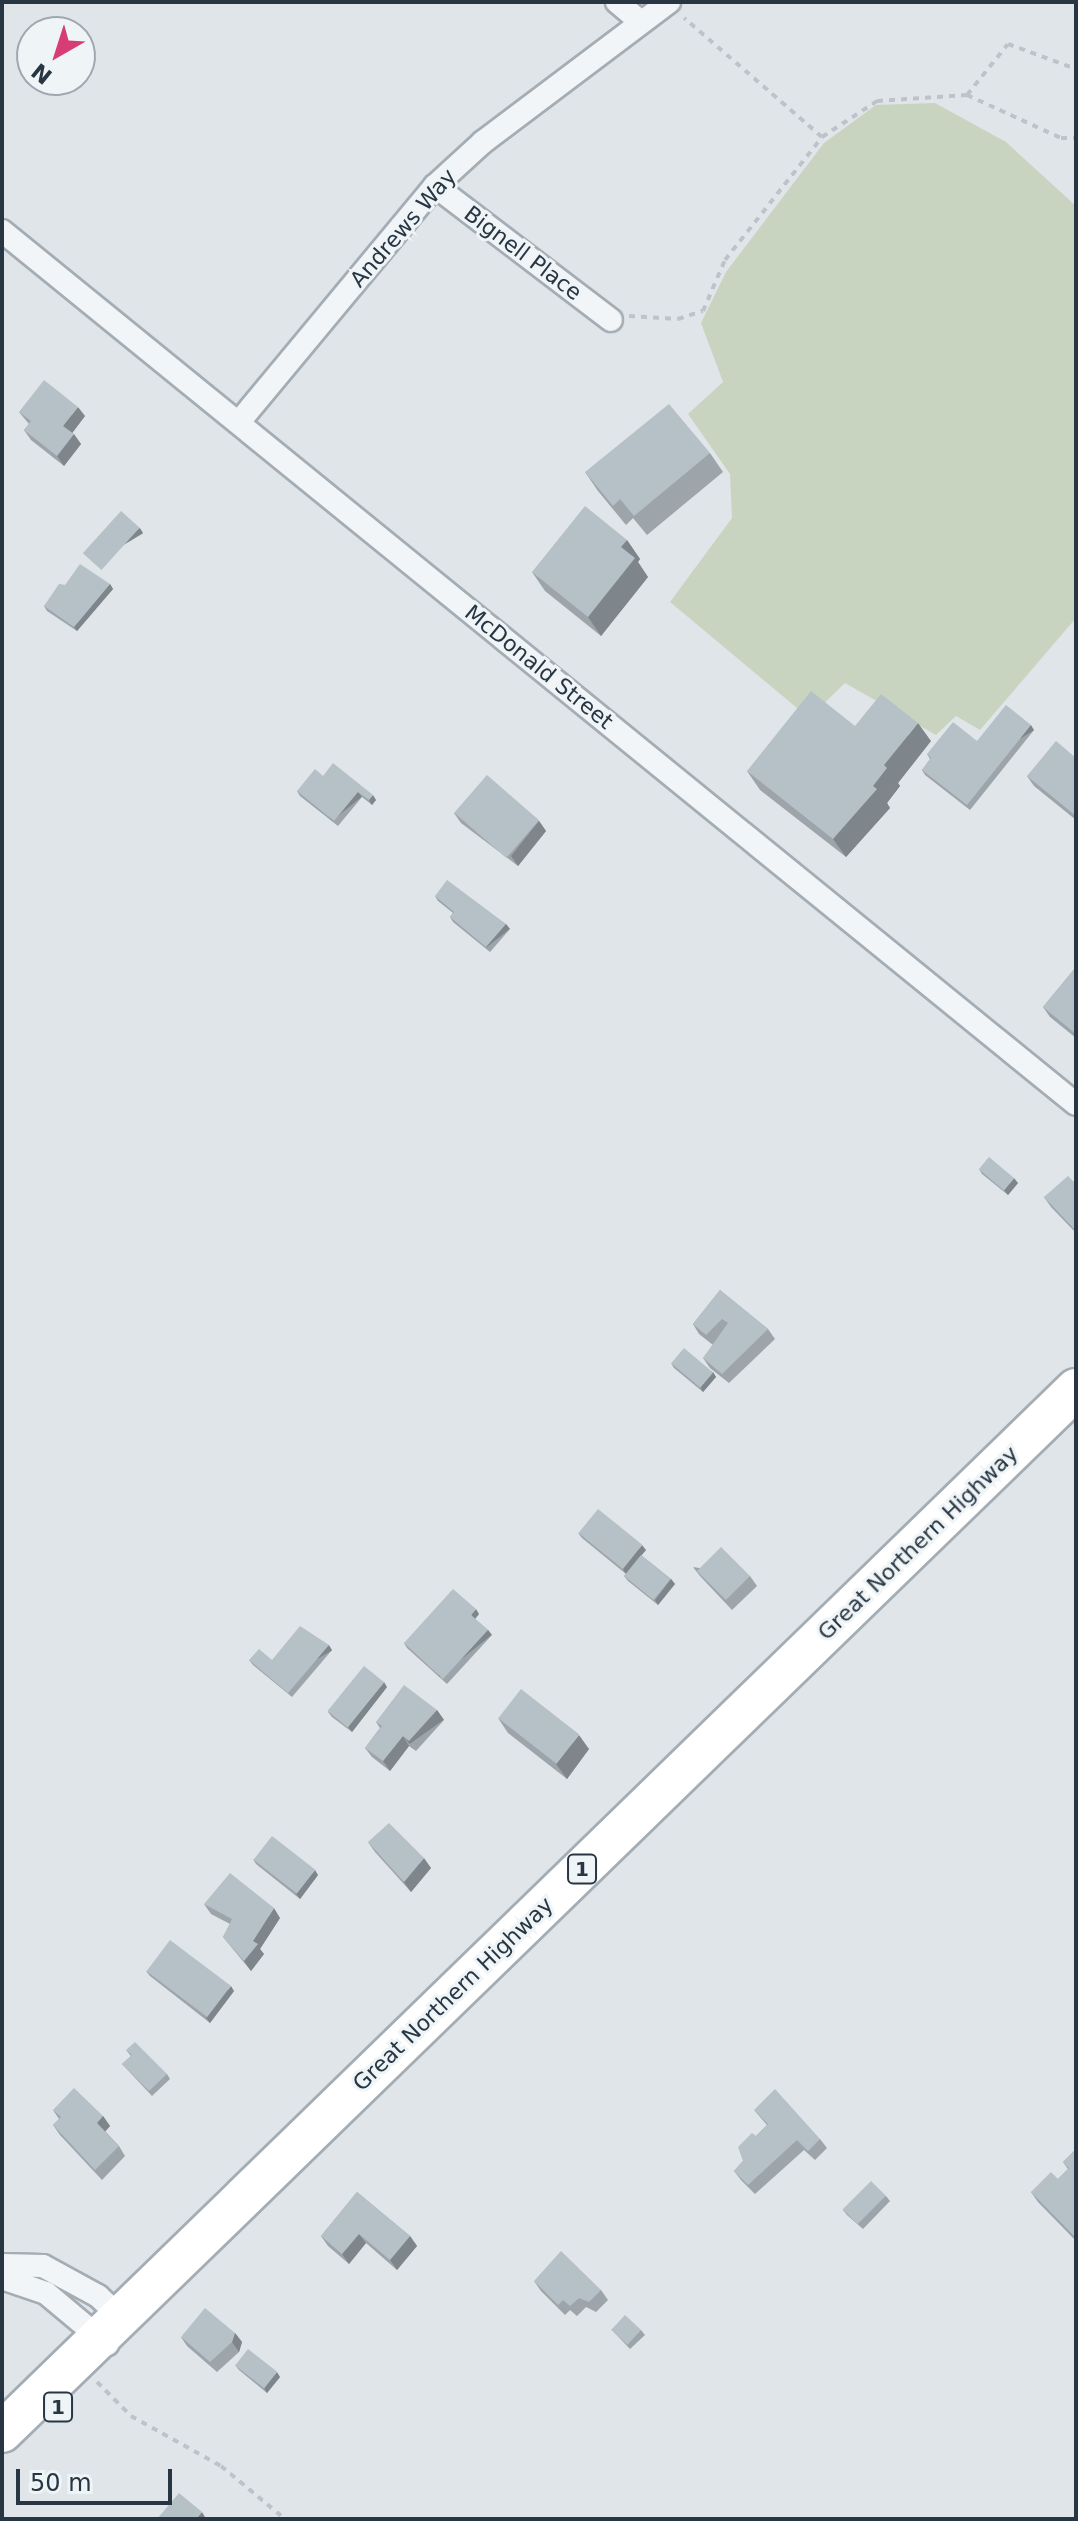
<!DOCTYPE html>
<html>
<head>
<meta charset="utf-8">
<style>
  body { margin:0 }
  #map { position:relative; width:1078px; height:2521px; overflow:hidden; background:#dfe5e9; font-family:"DejaVu Sans",sans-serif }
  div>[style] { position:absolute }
  .green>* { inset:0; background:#c9d4c0 }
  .path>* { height:4px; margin-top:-2px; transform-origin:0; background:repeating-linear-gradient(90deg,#bdc3c8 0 6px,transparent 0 12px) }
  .roads { filter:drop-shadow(2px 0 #a4adb4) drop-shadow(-2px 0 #a4adb4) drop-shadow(0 2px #a4adb4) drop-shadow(0 -2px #a4adb4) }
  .street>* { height:22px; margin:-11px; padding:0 11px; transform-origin:11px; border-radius:11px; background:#f2f5f7 }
  .highway>* { height:40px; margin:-20px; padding:0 20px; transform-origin:20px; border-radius:20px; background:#fff }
  .wall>* { inset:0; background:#9da5ab }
  .shaded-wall>* { inset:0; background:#7f868b; transform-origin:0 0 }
  .building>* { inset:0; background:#b6c0c7; transform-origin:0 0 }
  span { translate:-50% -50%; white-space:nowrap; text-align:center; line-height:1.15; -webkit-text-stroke:6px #eff4f7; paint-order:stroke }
  .shield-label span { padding:2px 6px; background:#eff4f7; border:2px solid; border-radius:6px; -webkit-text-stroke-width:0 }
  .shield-label { font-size:20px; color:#273642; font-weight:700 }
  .street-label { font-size:22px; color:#273642 }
  .frame { position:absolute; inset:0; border:4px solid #273642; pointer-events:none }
  .north { position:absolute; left:16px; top:16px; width:80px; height:80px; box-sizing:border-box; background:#eff4f7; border:2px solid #9fa8af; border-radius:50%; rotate:219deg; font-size:22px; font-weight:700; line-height:32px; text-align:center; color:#273642 }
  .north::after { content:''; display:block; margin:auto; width:28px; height:36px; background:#d73c73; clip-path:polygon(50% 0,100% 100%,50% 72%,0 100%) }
  .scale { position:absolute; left:16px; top:2469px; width:156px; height:36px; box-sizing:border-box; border:4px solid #273642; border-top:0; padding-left:10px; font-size:24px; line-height:28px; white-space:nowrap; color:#273642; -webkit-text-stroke:6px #eff4f7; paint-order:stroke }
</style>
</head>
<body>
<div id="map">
  <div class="green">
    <div style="clip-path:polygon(935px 103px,1006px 142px,1076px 206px,1076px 618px,980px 730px,956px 716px,936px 735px,845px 683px,809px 718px,670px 602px,732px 518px,730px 474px,688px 414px,723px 382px,701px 323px,726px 272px,824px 143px,876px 105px)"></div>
  </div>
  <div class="path">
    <div style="left:967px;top:95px;width:103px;rotate:24.6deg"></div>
    <div style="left:1061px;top:138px;width:15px"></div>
    <div style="left:822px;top:137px;width:66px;rotate:-33.2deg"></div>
    <div style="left:877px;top:101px;width:90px;rotate:-3.8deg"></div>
    <div style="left:967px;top:95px;width:65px;rotate:-51.2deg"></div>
    <div style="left:1008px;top:44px;width:72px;rotate:20.2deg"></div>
    <div style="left:629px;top:316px;width:49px;rotate:3.5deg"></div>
    <div style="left:678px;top:319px;width:26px;rotate:-18deg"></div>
    <div style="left:703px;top:311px;width:56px;rotate:-66.7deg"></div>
    <div style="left:725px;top:260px;width:157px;rotate:-51.7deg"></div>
    <div style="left:822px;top:137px;width:182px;rotate:-139.2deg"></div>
    <div style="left:97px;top:2382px;width:48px;rotate:45deg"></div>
    <div style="left:131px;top:2416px;width:103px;rotate:29.1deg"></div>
    <div style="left:221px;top:2466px;width:83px;rotate:39.6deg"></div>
  </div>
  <div class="roads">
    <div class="street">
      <div style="left:617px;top:2px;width:31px;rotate:40deg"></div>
      <div style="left:435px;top:186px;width:221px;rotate:37.3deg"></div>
      <div style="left:2px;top:231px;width:1384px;rotate:39.11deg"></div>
      <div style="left:239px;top:422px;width:307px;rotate:-50.3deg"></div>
      <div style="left:435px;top:186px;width:65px;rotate:-42.5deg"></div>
      <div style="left:483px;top:142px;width:233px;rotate:-37deg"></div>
      <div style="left:2px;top:2265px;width:41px;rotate:1.4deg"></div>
      <div style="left:43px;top:2266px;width:63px;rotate:28.6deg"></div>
      <div style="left:98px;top:2296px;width:38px;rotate:43deg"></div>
      <div style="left:2px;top:2278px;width:46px;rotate:18.8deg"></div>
      <div style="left:46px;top:2293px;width:80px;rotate:39.9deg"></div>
    </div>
    <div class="highway">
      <div style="left:2px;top:2432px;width:1497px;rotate:-44.16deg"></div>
    </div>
  </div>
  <div class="wall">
    <div style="clip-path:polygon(19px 412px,85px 416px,72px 433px,81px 444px,64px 466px,31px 440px,24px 430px,29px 424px)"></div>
    <div style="clip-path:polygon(710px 453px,723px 472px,647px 535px,633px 518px,626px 525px,598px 491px,585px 472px)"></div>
    <div style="clip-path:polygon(627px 540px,640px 559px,638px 562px,648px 577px,601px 636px,545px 591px,532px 572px)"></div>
    <div style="clip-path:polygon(110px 584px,113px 589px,77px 631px,47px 611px,44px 606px,65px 585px)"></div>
    <div style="clip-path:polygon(855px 726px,931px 741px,898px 783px,900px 786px,887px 803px,890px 808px,846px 857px,760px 790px,747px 771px)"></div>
    <div style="clip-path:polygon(1034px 730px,970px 810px,925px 775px,922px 770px,930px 759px,927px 754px,977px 741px)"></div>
    <div style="clip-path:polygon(1076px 758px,1076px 820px,1034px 786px,1027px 776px)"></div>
    <div style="clip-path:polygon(323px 776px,376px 800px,372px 805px,362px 797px,338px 826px,300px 796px,297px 791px)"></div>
    <div style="clip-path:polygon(454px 813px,539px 821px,546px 831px,518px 866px,461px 823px)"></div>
    <div style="clip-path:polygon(435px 896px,506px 924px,510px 929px,490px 952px,453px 922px,450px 917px,453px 913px,438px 901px)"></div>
    <div style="clip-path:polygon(1076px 967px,1076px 1038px,1050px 1017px,1043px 1007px)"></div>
    <div style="clip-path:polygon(979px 1169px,1018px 1183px,1008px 1195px,982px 1174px)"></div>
    <div style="clip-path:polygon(1076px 1184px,1076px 1233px,1051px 1207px,1044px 1197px)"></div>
    <div style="clip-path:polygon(720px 1290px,768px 1329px,775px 1339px,729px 1383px,710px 1368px,703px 1358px,713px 1345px,699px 1334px,693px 1324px)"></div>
    <div style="clip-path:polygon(671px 1363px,713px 1372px,716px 1377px,703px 1392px,674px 1368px)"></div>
    <div style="clip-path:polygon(578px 1533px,646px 1550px,641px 1555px,671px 1579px,675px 1584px,658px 1605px,628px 1581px,624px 1576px,626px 1574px,582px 1538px)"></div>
    <div style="clip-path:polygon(693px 1567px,750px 1576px,757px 1586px,732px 1610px,700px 1576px)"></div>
    <div style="clip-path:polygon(479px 1614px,475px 1619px,488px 1630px,492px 1635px,447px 1684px,407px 1648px,404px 1643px)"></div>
    <div style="clip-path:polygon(332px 1650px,292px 1697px,253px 1665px,249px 1660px,272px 1660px)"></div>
    <div style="clip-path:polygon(387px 1687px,352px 1732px,332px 1717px,328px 1712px)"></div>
    <div style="clip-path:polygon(437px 1710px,444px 1720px,416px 1751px,409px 1746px,390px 1771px,372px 1757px,365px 1748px,380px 1728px,376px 1722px)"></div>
    <div style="clip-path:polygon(498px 1718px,589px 1749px,567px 1779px,508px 1733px)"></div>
    <div style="clip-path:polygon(368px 1842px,431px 1868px,411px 1892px,375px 1852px)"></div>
    <div style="clip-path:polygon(253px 1859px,318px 1875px,300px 1899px,256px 1864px)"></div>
    <div style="clip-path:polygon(204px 1904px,280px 1918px,260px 1949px,264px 1954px,251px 1971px,223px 1937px,230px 1924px,211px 1914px)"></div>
    <div style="clip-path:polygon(146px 1971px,234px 1991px,210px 2023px,150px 1976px)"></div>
    <div style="clip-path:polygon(126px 2050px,167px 2074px,170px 2079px,152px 2096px,122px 2064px,131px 2056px)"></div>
    <div style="clip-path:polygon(53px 2110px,103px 2116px,110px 2126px,105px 2131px,119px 2146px,125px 2156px,102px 2180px,60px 2135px,53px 2125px,59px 2119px)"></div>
    <div style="clip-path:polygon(754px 2110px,820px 2139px,827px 2148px,815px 2160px,804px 2150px,755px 2194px,741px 2180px,734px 2171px,743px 2161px,756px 2136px,767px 2125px)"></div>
    <div style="clip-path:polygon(1076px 2149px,1076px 2241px,1038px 2202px,1031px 2192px,1058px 2179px,1068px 2169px,1063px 2162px)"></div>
    <div style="clip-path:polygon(357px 2192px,410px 2236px,417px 2246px,397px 2270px,366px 2243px,349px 2264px,328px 2246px,321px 2236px)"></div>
    <div style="clip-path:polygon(886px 2196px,890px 2201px,863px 2229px,847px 2215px,843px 2210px)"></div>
    <div style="clip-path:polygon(534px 2281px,601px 2290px,608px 2300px,596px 2312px,586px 2307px,577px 2316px,570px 2310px,565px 2315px,541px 2291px)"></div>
    <div style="clip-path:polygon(611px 2329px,641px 2330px,645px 2335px,630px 2349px)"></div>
    <div style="clip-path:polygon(235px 2333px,242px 2342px,239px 2352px,217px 2372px,187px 2346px,181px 2337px)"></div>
    <div style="clip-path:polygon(235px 2365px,280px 2377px,267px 2393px,239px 2370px)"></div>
  </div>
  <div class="shaded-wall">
    <div style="clip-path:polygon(78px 407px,85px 416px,70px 436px,63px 426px)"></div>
    <div style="clip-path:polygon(74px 434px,81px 444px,64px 466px,57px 456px)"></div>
    <div style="left:140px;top:528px;width:6px;height:57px;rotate:59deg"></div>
    <div style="clip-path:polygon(627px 540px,640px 559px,638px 562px,648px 577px,601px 636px,588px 617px,621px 547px)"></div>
    <div style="clip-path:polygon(110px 584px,113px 589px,77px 631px,74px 627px)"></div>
    <div style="clip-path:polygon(918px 723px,931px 741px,898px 783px,900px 786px,887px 803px,890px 808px,846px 857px,833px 839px,873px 786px,884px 765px)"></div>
    <div style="left:1031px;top:725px;width:6px;height:102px;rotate:59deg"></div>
    <div style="left:358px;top:792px;width:6px;height:38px;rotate:51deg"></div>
    <div style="clip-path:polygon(373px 795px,376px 800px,372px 805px,369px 800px)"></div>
    <div style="clip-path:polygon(539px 821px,546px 831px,518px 866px,511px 856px)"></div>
    <div style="left:506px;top:924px;width:6px;height:30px;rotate:51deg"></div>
    <div style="clip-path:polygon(1014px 1178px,1018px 1183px,1008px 1195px,1004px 1190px)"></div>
    <div style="clip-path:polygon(713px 1372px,716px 1377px,703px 1392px,700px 1387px)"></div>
    <div style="clip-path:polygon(642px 1545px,646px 1550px,626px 1574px,623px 1569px)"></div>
    <div style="clip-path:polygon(671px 1579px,675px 1584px,658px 1605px,655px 1600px)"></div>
    <div style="clip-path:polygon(476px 1609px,479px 1614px,474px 1620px,471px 1615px)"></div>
    <div style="left:488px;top:1630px;width:6px;height:67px;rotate:51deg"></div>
    <div style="left:329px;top:1645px;width:6px;height:63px;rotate:59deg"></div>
    <div style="clip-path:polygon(384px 1682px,387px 1687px,352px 1732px,348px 1727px)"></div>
    <div style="left:437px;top:1710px;width:12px;height:42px;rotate:55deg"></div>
    <div style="clip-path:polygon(579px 1735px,589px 1749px,567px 1779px,556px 1764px)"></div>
    <div style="clip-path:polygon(403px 1736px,409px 1746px,390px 1771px,383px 1761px)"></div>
    <div style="clip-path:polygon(424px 1858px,431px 1868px,411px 1892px,404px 1882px)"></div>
    <div style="clip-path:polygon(315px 1870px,318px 1875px,300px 1899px,296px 1894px)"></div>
    <div style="clip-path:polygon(274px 1908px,280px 1918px,260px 1949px,264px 1954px,251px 1971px,244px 1961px,253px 1941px)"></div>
    <div style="clip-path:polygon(231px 1986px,234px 1991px,210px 2023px,206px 2018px)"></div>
    <div style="clip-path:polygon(103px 2116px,110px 2126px,104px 2133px,97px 2123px)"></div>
    <div style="clip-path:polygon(359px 2234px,366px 2243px,349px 2264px,342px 2254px)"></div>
    <div style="clip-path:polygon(410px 2236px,417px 2246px,397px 2270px,390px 2260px)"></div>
    <div style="clip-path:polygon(235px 2333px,242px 2342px,239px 2352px,232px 2342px)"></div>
    <div style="clip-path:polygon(277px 2372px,280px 2377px,267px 2393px,264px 2388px)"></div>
    <div style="clip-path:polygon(202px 2512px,205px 2517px,204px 2519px,196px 2519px)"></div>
  </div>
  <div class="building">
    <div style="clip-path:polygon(44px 380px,78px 407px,63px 426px,74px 434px,57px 456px,24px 430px,31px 421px,19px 412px)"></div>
    <div style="clip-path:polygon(669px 404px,710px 453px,634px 516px,620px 499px,613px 506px,585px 472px)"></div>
    <div style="clip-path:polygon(585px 506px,627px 540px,621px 547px,635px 558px,588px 617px,532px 572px)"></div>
    <div style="left:121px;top:511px;width:25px;height:57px;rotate:42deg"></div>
    <div style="clip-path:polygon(80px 564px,110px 584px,74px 627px,44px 606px,59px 584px,65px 585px)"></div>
    <div style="clip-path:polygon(811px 691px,855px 726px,881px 694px,918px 723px,884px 765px,887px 768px,873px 786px,877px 789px,833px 839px,747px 771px)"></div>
    <div style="clip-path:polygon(1006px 705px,1031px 725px,967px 805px,922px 770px,931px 758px,927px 754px,953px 722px,977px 741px)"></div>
    <div style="clip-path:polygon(1056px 741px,1076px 758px,1076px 816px,1027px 776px)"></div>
    <div style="clip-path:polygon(333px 763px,373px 795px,369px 800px,358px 792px,334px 821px,297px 791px,315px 769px,323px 776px)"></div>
    <div style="left:487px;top:775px;width:69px;height:50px;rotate:41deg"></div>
    <div style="clip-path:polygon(447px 880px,506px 924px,486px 947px,450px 917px,454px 912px,435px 896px)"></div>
    <div style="clip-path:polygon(1076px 967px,1076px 1034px,1043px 1007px)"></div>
    <div style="left:989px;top:1157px;width:33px;height:16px;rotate:40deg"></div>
    <div style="clip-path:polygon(1068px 1176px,1076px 1184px,1076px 1231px,1044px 1197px)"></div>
    <div style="clip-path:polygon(720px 1290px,768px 1329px,722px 1374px,703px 1358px,728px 1323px,722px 1319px,706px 1335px,693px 1324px)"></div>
    <div style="left:684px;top:1348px;width:38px;height:20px;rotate:40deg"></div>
    <div style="left:598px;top:1509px;width:57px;height:31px;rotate:39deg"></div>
    <div style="left:721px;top:1547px;width:41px;height:34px;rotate:45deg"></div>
    <div style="left:641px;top:1555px;width:38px;height:27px;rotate:39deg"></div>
    <div style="clip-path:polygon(453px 1589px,476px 1609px,471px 1615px,488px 1630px,443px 1679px,404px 1643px)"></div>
    <div style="clip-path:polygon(300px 1626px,329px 1645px,288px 1693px,249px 1660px,259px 1649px,272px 1660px)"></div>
    <div style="left:364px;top:1666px;width:26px;height:58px;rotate:39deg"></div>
    <div style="clip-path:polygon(404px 1685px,437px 1710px,409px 1741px,403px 1736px,383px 1761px,365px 1748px,382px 1726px,376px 1722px)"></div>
    <div style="left:521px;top:1689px;width:74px;height:37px;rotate:38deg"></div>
    <div style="clip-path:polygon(389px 1823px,424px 1858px,404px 1882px,368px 1842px)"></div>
    <div style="left:272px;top:1836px;width:55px;height:30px;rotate:38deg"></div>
    <div style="clip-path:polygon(230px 1873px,274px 1908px,253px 1941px,258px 1944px,244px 1961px,223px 1937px,232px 1919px,204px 1904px)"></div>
    <div style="left:170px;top:1940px;width:76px;height:39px;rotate:37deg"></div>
    <div style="clip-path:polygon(135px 2042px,167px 2074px,149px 2091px,122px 2064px,132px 2055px,126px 2050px)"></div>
    <div style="clip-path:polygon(74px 2088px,103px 2116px,97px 2123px,119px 2146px,95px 2170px,53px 2125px,61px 2117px,53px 2110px)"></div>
    <div style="clip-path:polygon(775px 2089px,820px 2139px,808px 2151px,797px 2140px,748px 2185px,734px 2171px,743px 2161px,738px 2147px,752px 2133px,756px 2136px,768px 2124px,754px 2110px)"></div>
    <div style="clip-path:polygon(1076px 2149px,1076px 2238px,1031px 2192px,1051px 2172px,1058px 2179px,1069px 2168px,1063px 2162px)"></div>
    <div style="left:871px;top:2181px;width:21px;height:40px;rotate:45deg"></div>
    <div style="clip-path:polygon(357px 2192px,410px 2236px,390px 2260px,359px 2234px,342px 2254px,321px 2236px)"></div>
    <div style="clip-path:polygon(561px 2251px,601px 2290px,589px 2302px,579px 2298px,570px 2306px,563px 2300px,558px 2305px,534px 2281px)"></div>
    <div style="clip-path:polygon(205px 2308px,235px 2333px,232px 2342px,210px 2362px,181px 2337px)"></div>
    <div style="left:625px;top:2315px;width:22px;height:20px;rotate:43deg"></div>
    <div style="left:248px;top:2349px;width:37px;height:21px;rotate:38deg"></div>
    <div style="clip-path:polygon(179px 2493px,202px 2512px,196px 2519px,157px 2519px)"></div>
  </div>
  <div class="shield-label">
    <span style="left:582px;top:1869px">1</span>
    <span style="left:58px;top:2407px">1</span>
  </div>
  <div class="street-label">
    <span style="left:403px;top:228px;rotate:-49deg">Andrews Way</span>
    <span style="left:523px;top:253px;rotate:37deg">Bignell Place</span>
    <span style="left:539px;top:667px;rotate:39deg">McDonald Street</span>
    <span style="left:918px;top:1543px;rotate:-44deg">Great Northern Highway</span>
    <span style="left:453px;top:1994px;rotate:-44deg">Great Northern Highway</span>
  </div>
  <div class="frame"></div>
  <div class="north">N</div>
  <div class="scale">50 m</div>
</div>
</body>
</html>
